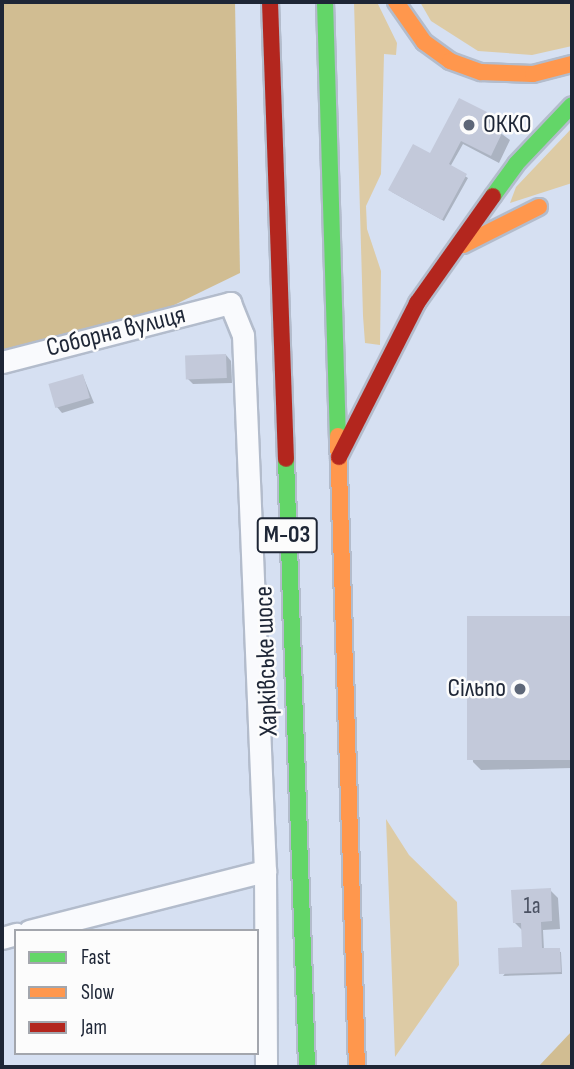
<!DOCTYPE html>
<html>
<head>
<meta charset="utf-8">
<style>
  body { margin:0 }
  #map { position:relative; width:574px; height:1069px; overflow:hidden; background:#d6e0f2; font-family:"Sofia Sans Condensed",sans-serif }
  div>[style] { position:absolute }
  .green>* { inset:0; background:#ddcba5 }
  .forest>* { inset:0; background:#d1bd92 }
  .shadow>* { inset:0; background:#0003 }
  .building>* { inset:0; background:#c3c9da; transform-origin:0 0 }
  .roads { filter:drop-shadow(2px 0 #b3bccc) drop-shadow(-2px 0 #b3bccc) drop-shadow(0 2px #b3bccc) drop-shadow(0 -2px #b3bccc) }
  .street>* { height:21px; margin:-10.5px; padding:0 10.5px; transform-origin:10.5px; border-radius:10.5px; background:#f9fafd }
  .fast>* { height:16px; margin:-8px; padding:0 8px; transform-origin:8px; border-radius:8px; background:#63d668 }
  .slow>* { height:16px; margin:-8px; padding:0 8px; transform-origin:8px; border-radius:8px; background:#ff974d }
  .jam>* { height:16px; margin:-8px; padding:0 8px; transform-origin:8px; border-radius:8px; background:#b3261e }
  .dots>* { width:19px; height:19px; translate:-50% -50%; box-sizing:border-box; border:4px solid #fcfcfc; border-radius:50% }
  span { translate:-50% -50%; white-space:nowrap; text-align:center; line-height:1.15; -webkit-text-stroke:5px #fcfcfc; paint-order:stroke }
  .number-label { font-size:23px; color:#4a5162 }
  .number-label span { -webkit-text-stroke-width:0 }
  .shield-label span { padding:2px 5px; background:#fcfcfc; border:2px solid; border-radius:5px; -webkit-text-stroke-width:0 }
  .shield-label { font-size:24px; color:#1e2636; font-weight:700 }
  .poi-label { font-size:26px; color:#1e2636 }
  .left { translate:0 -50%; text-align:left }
  .right { translate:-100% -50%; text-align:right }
  .street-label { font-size:26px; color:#1e2636 }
  .frame { position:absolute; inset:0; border:4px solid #1e2636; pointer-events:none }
  .legend { position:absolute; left:14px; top:929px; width:245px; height:126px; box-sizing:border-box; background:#fcfcfc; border:2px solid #a3a6ad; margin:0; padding:9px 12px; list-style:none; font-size:21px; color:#1e2636 }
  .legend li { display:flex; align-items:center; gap:14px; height:35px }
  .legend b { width:35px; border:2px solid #a3a6ad }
</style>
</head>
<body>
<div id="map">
  <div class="green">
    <div style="clip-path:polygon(354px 2px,377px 2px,397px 43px,396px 55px,384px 54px,381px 174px,366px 206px,367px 229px,381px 271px,380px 345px,365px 343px,363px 316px)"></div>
    <div style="clip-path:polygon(420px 2px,572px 2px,572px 46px,532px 55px,478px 51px,431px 21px)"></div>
    <div style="clip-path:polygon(572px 128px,572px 183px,510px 203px,516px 187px)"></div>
    <div style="clip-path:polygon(386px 819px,409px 855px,457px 902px,459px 965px,395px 1057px)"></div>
  </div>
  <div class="forest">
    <div style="clip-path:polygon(2px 2px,235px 2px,240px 273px,168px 308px,2px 352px)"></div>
    <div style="clip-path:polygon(572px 1031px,572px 1067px,538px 1067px)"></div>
  </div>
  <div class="shadow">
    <div style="clip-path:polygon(486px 114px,494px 122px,491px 126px,510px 140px,499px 163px,463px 144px,450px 167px,468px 178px,444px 221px,392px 192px)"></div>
    <div style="clip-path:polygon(226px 355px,231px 361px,232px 383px,193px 384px,188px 379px)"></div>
    <div style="clip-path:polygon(83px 376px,94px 403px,62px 413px,57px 407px)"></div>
    <div style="clip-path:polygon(572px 618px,572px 768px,481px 770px,473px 762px,468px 621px)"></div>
    <div style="clip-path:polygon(550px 890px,558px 898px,560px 929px,543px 930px,544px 950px,561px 952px,562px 974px,503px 976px,524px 949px,523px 931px,515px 923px)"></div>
  </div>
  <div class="building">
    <div style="clip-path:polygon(459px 98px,487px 112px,483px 120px,503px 131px,491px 156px,461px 141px,449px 164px,467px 174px,442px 220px,388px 190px,413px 144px,430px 153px)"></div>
    <div style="left:226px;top:354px;width:24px;height:41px;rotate:88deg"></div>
    <div style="left:83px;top:374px;width:25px;height:36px;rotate:74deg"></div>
    <div style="left:572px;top:616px;width:144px;height:105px;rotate:90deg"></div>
    <div style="clip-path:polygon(551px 888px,552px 921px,541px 922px,542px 948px,560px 948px,561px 972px,499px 974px,498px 948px,522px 947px,521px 923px,513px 923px,511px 890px)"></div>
  </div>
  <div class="roads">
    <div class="street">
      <div style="left:2px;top:362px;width:236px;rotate:-14.5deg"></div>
      <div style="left:230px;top:303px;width:35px;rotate:68deg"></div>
      <div style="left:243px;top:335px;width:536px;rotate:87.65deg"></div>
      <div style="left:265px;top:871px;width:196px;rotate:89.7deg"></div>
      <div style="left:29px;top:931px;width:244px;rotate:-14.3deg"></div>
      <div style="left:2px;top:938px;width:15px;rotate:-16deg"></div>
    </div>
    <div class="fast">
      <div style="left:325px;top:2px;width:434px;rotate:88.3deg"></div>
      <div style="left:493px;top:196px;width:39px;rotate:-54deg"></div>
      <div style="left:516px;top:164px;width:81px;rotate:-46.5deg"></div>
      <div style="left:286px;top:459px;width:608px;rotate:88.02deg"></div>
    </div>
    <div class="slow">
      <div style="left:396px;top:2px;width:49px;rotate:55deg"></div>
      <div style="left:424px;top:42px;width:32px;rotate:36deg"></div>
      <div style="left:450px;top:61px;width:33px;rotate:20deg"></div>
      <div style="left:481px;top:72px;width:52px;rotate:2.2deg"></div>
      <div style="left:533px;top:74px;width:40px;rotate:-14.4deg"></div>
      <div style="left:463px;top:245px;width:85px;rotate:-26.6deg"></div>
      <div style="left:338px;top:436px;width:631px;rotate:88.28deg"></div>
    </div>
    <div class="jam">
      <div style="left:270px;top:2px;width:457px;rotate:88deg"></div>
      <div style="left:339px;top:457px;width:173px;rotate:-63.1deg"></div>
      <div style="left:417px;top:303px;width:131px;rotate:-54.6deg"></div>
    </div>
  </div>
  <div class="dots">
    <div style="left:469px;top:125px;background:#5e6778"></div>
    <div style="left:520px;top:689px;background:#5e6778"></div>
  </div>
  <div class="number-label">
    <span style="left:532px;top:906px">1а</span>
  </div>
  <div class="shield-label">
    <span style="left:287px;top:535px">М-03</span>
  </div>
  <div class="poi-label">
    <span class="left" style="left:483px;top:125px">ОККО</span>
    <span class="right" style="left:506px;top:689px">Сільпо</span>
  </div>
  <div class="street-label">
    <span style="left:116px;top:332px;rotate:-14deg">Соборна вулиця</span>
    <span style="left:267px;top:661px;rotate:-92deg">Харківське шосе</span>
  </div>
  <div class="frame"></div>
  <ul class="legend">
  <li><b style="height:9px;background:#63d668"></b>Fast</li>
  <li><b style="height:9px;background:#ff974d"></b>Slow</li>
  <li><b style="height:9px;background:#b3261e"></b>Jam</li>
  </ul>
</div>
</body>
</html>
